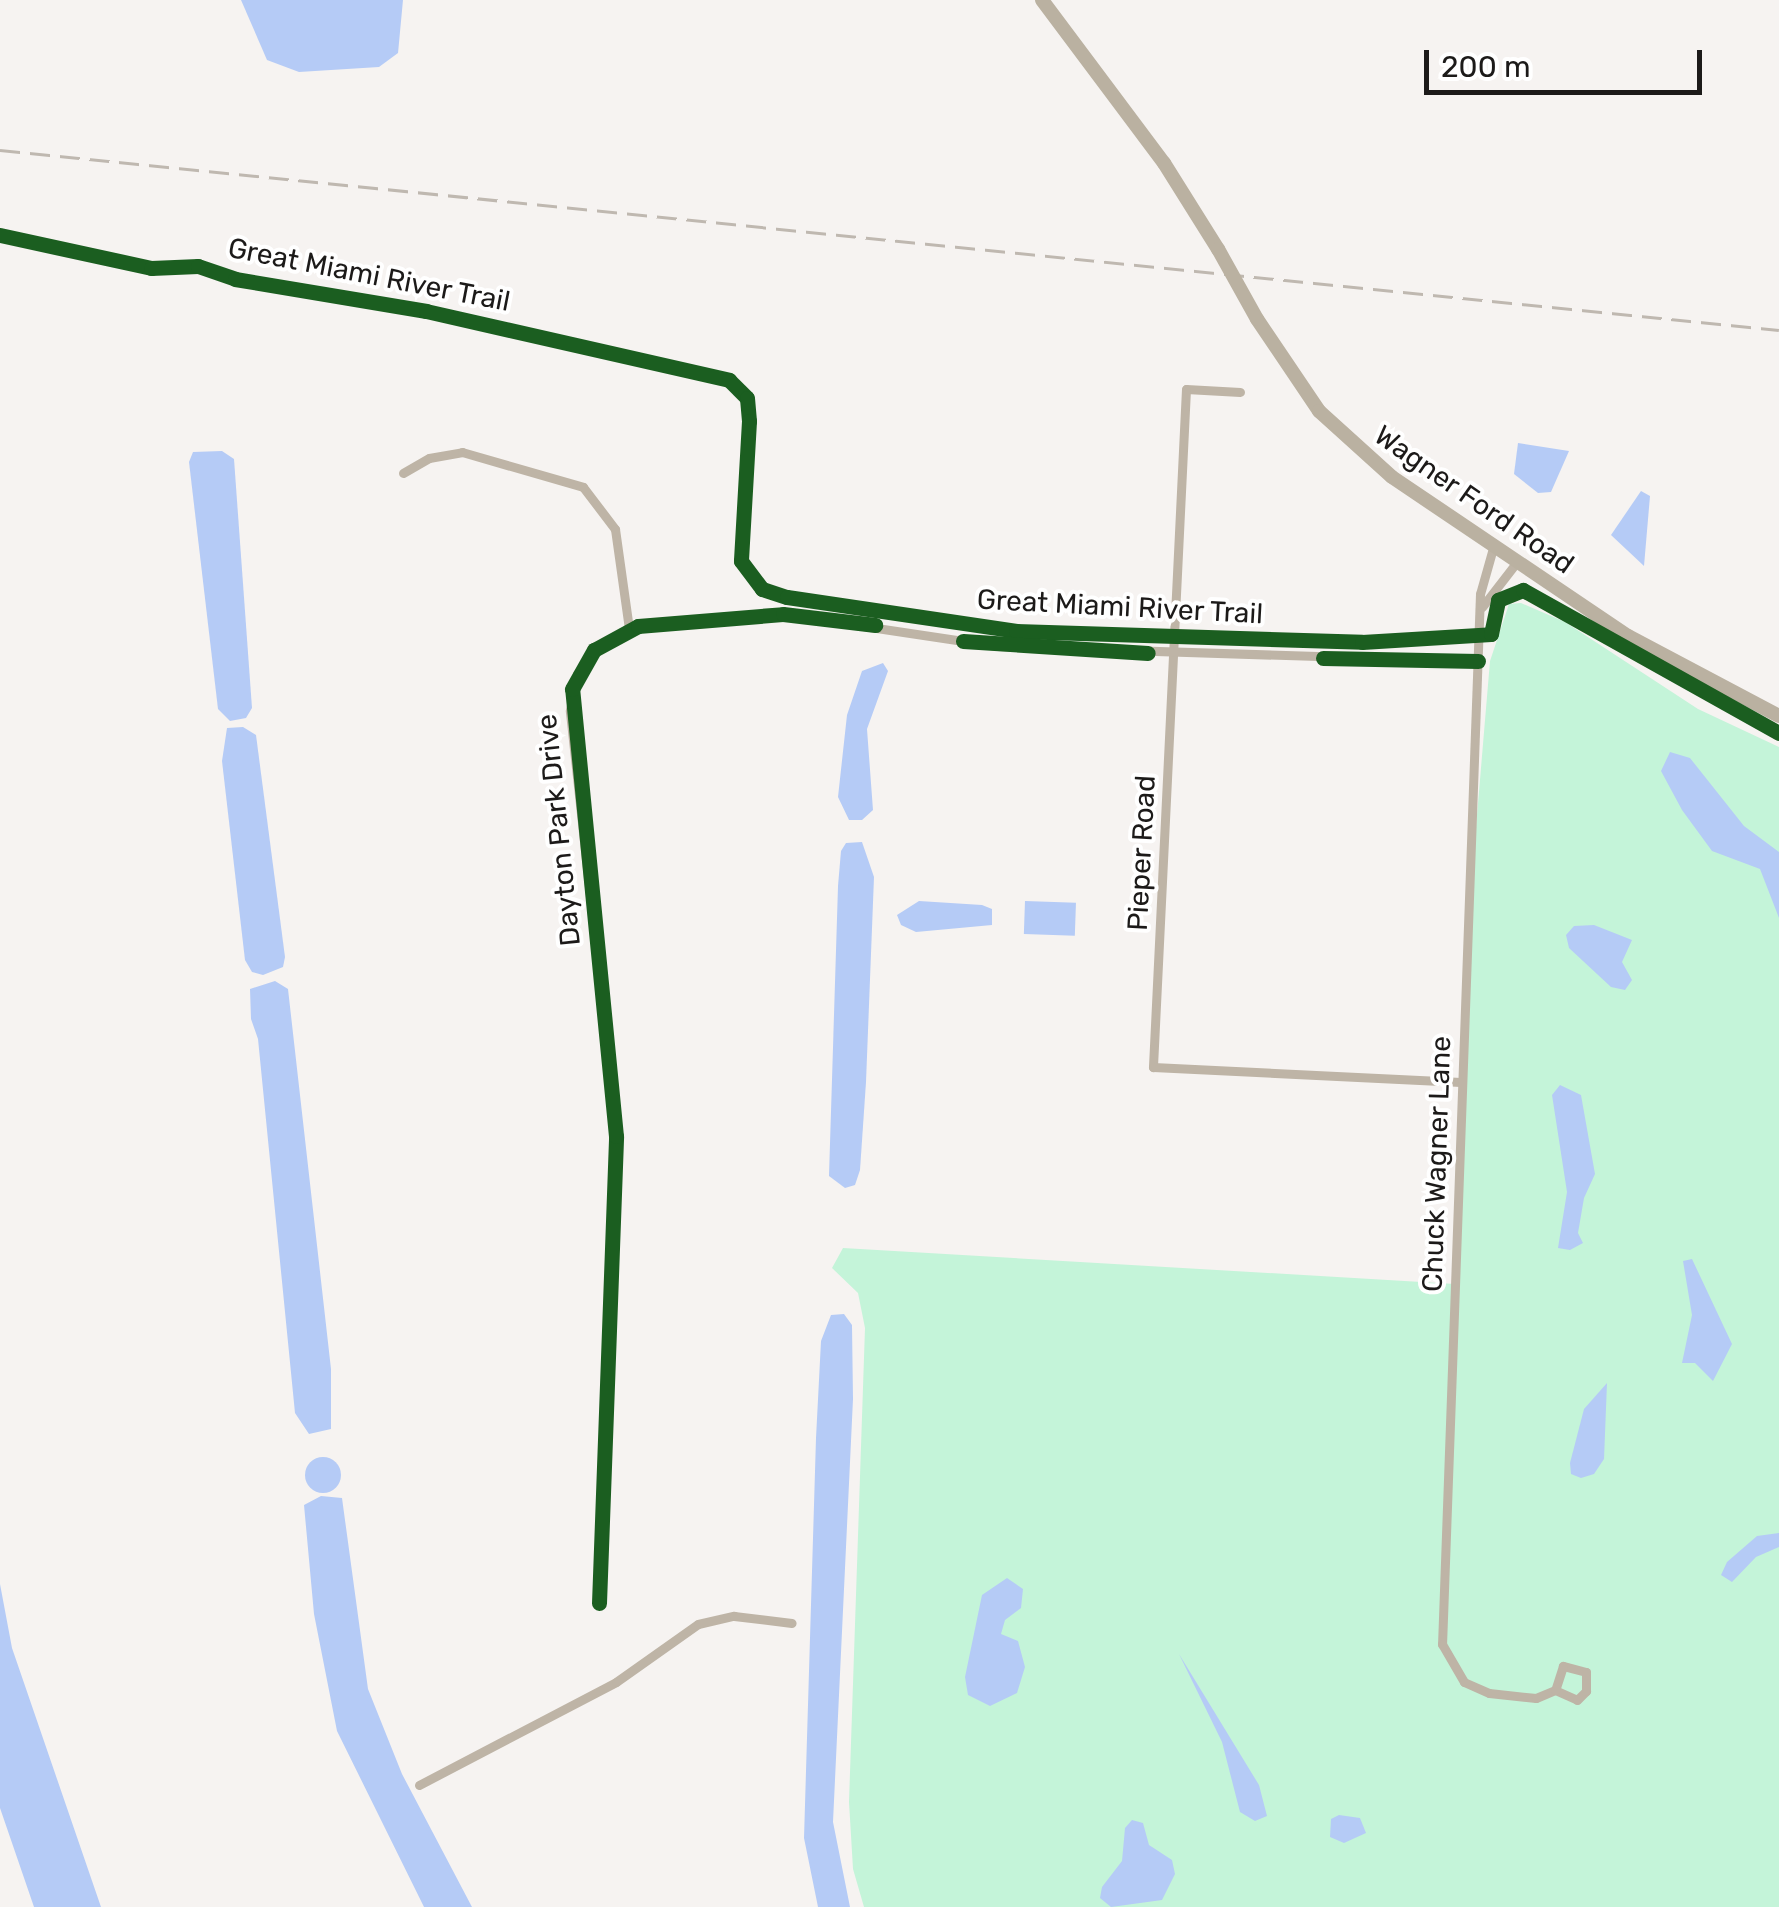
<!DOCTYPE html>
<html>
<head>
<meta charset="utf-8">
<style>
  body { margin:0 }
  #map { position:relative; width:1779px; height:1907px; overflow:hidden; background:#f6f3f1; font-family:Rubik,sans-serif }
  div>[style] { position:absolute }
  .green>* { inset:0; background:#c4f4d9 }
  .water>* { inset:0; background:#b5cbf6; transform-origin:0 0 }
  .round { border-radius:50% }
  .street>* { height:9px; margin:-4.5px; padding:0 4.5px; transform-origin:4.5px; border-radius:4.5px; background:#beb4a6 }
  .secondary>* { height:14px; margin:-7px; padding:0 7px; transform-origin:7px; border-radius:7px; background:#bab1a1 }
  .rail>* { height:2.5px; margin-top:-1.25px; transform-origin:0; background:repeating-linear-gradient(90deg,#bfb8b0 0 20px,transparent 0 30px) }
  .secondary-bridge>* { height:14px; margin:-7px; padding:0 7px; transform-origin:7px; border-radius:7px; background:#bab1a1 }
  .cycleway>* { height:15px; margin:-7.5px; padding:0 7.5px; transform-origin:7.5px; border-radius:7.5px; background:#1b5e20 }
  span { translate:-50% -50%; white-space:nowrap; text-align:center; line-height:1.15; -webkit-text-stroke:8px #fff; paint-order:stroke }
  .street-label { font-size:28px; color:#1c1a19 }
  .scale { position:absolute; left:1424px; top:50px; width:278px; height:45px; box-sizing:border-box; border:5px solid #1c1a19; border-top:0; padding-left:12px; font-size:30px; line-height:35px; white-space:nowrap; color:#1c1a19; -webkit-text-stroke:8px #fff; paint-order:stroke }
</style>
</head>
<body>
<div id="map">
  <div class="green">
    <div style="clip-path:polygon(1521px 603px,1565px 622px,1698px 709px,1779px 747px,1779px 1907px,864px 1907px,853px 1869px,849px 1802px,865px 1328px,858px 1293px,832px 1268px,843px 1248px,1455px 1284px,1467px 934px,1490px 661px,1509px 604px)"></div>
  </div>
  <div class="water">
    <div style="clip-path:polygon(241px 0,403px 0,398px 53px,379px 67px,299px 72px,267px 60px)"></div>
    <div style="clip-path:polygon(1518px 443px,1569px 451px,1551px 492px,1538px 493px,1514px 474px)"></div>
    <div style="clip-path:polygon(222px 451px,234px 459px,252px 708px,246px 718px,230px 721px,218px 709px,189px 462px,193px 452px)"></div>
    <div style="clip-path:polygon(1641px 491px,1650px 496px,1644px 566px,1611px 535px)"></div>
    <div style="clip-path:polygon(883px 663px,888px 671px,867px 729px,873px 810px,862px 820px,849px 820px,838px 797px,847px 715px,862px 671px)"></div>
    <div style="clip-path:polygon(243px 727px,256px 735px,285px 957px,283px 967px,263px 975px,252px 972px,245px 960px,222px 761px,227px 728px)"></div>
    <div style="clip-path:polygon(1670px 752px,1690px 758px,1744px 826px,1779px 852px,1779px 918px,1760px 869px,1712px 851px,1682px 810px,1661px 771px)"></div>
    <div style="clip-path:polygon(862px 842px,874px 877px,866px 1082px,860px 1170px,855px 1185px,845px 1188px,829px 1176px,838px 886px,841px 851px,846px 843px)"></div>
    <div style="clip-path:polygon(919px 901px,982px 905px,992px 909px,992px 925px,916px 932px,901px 925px,897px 915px)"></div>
    <div style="left:1025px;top:901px;width:51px;height:33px;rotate:2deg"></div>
    <div style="clip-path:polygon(1594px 925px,1632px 940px,1622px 962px,1632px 980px,1625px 990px,1611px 987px,1569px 948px,1566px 935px,1574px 926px)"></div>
    <div style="clip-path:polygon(275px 981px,288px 989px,331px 1369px,331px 1429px,309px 1434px,295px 1413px,258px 1039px,251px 1019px,250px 989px)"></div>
    <div style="clip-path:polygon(1560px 1085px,1581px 1095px,1595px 1174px,1584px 1198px,1578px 1233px,1583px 1243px,1570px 1250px,1558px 1248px,1567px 1192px,1552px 1095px)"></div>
    <div style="clip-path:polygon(1692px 1259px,1732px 1344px,1713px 1381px,1695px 1363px,1682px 1363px,1692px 1315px,1683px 1261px)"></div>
    <div style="clip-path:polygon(844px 1314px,852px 1325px,853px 1399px,833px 1822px,850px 1907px,818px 1907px,804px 1838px,816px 1438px,821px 1341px,831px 1315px)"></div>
    <div style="clip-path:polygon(1607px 1383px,1604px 1459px,1594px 1474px,1581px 1478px,1571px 1474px,1570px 1463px,1584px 1409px)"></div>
    <div class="round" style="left:305px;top:1457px;width:36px;height:36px"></div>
    <div style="clip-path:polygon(321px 1496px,342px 1498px,368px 1689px,402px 1774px,472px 1907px,424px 1907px,337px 1731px,314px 1614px,305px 1516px,304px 1505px)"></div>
    <div style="clip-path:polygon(1779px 1533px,1779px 1547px,1756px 1557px,1732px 1582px,1721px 1575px,1727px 1562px,1757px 1536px)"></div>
    <div style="clip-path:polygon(1007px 1578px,1023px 1589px,1021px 1608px,1005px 1620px,1001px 1634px,1018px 1641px,1025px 1667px,1017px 1693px,990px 1706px,968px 1695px,965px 1677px,982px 1595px)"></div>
    <div style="clip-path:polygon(0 1584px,12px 1648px,101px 1907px,34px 1907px,0 1808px)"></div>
    <div style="clip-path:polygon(1179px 1654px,1259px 1785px,1267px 1816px,1255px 1821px,1240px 1812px,1222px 1742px)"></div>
    <div style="clip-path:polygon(1339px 1815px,1360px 1818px,1366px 1833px,1344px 1843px,1330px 1837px,1331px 1819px)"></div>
    <div style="clip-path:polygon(1132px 1820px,1143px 1823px,1149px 1845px,1172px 1860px,1175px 1874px,1162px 1900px,1111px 1907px,1100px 1898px,1102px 1887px,1122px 1861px,1125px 1828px)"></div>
  </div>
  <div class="street">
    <div style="left:1240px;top:392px;width:54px;rotate:-176.8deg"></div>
    <div style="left:1186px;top:389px;width:679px;rotate:92.79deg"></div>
    <div style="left:1153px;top:1067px;width:308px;rotate:2.8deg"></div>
    <div style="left:403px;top:473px;width:30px;rotate:-30deg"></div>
    <div style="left:429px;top:458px;width:34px;rotate:-10deg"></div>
    <div style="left:462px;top:452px;width:126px;rotate:16.1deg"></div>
    <div style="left:583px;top:487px;width:53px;rotate:52.7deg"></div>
    <div style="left:615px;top:529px;width:101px;rotate:82deg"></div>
    <div style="left:1493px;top:548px;width:48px;rotate:105.8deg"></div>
    <div style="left:1480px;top:594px;width:1051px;rotate:92.07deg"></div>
    <div style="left:1442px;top:1644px;width:44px;rotate:59.9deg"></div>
    <div style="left:1464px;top:1682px;width:27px;rotate:24deg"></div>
    <div style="left:1489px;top:1693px;width:47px;rotate:6.1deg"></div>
    <div style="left:1536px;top:1698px;width:21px;rotate:-23deg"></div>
    <div style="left:1555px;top:1690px;width:24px;rotate:24deg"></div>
    <div style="left:1577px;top:1700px;width:13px;rotate:-45deg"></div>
    <div style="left:1586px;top:1691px;width:19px;rotate:-90deg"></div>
    <div style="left:1586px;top:1672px;width:24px;rotate:-165deg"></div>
    <div style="left:1563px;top:1666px;width:25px;rotate:108deg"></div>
    <div style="left:1482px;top:607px;width:56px;rotate:-52.3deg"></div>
    <div style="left:599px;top:1603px;width:467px;rotate:-87.9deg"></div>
    <div style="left:616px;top:1136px;width:428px;rotate:-96.2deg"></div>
    <div style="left:570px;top:710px;width:37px;rotate:-79deg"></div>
    <div style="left:577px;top:674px;width:29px;rotate:-55deg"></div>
    <div style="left:594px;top:650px;width:50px;rotate:-28.6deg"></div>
    <div style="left:638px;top:626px;width:145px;rotate:-4.7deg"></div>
    <div style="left:783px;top:614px;width:216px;rotate:8.5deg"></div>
    <div style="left:997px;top:646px;width:481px;rotate:1.8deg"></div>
    <div style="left:419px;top:1785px;width:222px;rotate:-27.6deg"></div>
    <div style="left:616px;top:1682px;width:100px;rotate:-35.3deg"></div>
    <div style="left:698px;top:1624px;width:37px;rotate:-13deg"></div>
    <div style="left:734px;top:1616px;width:58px;rotate:6.9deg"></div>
  </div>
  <div class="secondary">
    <div style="left:1042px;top:0;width:204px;rotate:53.2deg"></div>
    <div style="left:1164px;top:163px;width:102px;rotate:57.9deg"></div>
    <div style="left:1257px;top:319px;width:111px;rotate:56deg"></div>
    <div style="left:1319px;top:411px;width:98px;rotate:42.1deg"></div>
    <div style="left:1392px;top:477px;width:285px;rotate:34deg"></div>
    <div style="left:1628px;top:636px;width:171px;rotate:27.9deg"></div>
  </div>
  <div class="rail">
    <div style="left:0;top:150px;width:1788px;rotate:5.78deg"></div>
  </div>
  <div class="secondary-bridge">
    <div style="left:1218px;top:249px;width:80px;rotate:60.9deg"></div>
  </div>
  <div class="cycleway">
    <div style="left:0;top:235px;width:155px;rotate:12.3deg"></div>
    <div style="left:151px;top:268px;width:47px;rotate:-2.4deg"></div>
    <div style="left:198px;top:266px;width:39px;rotate:19deg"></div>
    <div style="left:235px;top:279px;width:194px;rotate:9.5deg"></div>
    <div style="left:426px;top:311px;width:311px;rotate:12.8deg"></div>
    <div style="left:729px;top:380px;width:25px;rotate:45deg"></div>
    <div style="left:747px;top:398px;width:23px;rotate:85deg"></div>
    <div style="left:749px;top:421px;width:140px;rotate:93.3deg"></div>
    <div style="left:741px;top:561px;width:35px;rotate:53deg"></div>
    <div style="left:762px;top:589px;width:26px;rotate:18deg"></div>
    <div style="left:787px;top:597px;width:232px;rotate:8.4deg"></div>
    <div style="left:1016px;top:631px;width:346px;rotate:1.8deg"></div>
    <div style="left:1362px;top:642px;width:129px;rotate:-3.5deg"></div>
    <div style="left:1491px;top:634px;width:35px;rotate:-78deg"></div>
    <div style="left:1498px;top:600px;width:27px;rotate:-22deg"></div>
    <div style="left:1523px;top:590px;width:293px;rotate:29.2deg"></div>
    <div style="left:963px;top:641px;width:185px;rotate:3.7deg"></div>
    <div style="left:1323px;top:658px;width:155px;rotate:1.1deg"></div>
    <div style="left:599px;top:1603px;width:467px;rotate:-87.9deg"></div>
    <div style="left:616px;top:1136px;width:449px;rotate:-95.6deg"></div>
    <div style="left:572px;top:689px;width:45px;rotate:-60.6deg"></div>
    <div style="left:594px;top:650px;width:50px;rotate:-28.6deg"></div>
    <div style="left:638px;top:626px;width:145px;rotate:-4.7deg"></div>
    <div style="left:783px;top:614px;width:93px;rotate:6.8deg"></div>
  </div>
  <div class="street-label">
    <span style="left:369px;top:275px;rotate:11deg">Great Miami River Trail</span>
    <span style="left:1474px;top:500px;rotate:35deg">Wagner Ford Road</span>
    <span style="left:1120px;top:607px;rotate:3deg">Great Miami River Trail</span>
    <span style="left:559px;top:830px;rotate:-96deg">Dayton Park Drive</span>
    <span style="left:1142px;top:853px;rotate:-87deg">Pieper Road</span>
    <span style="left:1437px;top:1164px;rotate:-88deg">Chuck Wagner Lane</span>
  </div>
  <div class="scale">200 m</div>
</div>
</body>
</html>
